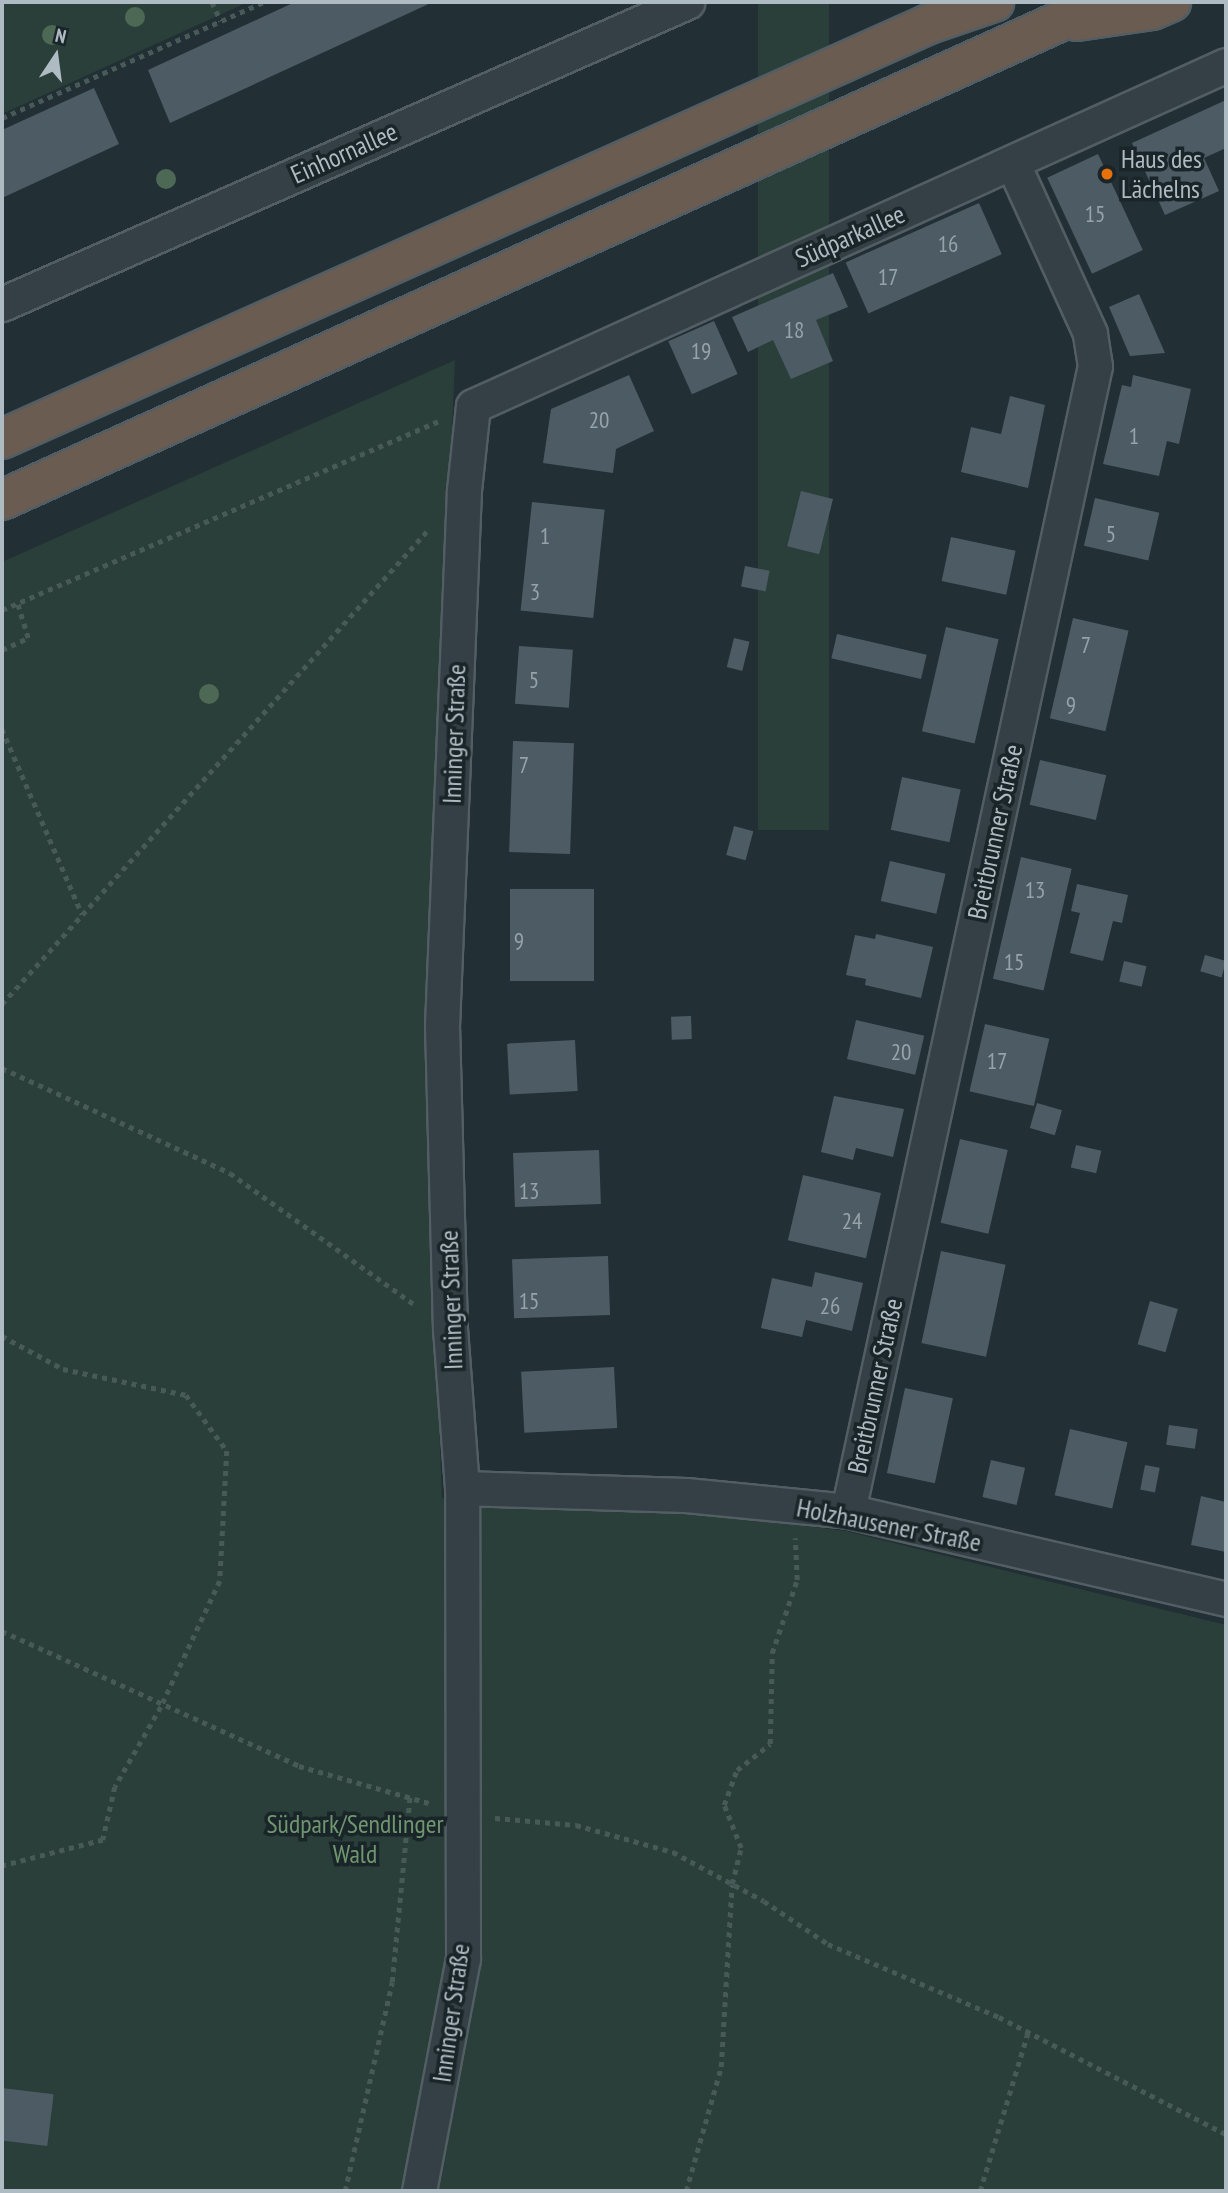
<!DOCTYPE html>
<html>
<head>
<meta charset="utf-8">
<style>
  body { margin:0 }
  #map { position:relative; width:1228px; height:2193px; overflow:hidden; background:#222f35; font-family:"PT Sans Narrow",sans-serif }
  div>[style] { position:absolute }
  .green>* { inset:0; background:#2a3f39; transform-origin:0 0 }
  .building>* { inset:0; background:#4d5c64; transform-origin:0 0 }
  .path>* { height:4.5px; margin-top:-2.25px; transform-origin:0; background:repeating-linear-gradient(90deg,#485a58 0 5px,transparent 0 10px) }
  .roads { filter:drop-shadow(2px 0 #525e63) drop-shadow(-2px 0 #525e63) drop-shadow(0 2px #525e63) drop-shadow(0 -2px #525e63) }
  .street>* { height:33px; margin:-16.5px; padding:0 16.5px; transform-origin:16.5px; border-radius:16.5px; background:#354046 }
  .highway>* { height:38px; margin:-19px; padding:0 19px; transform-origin:19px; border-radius:19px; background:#6b5c52 }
  .trees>* { width:20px; height:20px; margin:-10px; border-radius:50%; background:#4d6855 }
  .dots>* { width:19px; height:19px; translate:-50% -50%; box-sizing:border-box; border:4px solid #1a252a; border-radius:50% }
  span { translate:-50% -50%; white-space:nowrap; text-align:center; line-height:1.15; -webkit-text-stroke:7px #1a252a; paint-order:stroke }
  .number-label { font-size:23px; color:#96a3aa }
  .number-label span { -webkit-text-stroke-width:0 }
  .street-label { font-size:26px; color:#afbbc2 }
  .poi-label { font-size:26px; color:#afbbc2 }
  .left { translate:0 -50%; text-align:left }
  .park-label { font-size:26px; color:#709670 }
  .frame { position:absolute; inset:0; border:4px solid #afbbc2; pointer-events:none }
  .north { position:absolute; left:21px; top:21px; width:70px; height:70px; -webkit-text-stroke:5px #1a252a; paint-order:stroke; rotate:13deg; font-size:19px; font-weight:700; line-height:28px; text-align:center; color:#afbbc2 }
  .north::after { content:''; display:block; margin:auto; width:24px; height:32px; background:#afbbc2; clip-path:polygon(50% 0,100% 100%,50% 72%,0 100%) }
</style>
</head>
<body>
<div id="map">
  <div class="green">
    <div style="clip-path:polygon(2px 2px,248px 2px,2px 114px)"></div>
    <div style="left:758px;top:2px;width:71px;height:828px"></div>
    <div style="clip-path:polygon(455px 360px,425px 1071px,442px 1498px,685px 1511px,845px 1531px,1226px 1625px,1226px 2191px,2px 2191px,2px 562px)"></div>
  </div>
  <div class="building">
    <div style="clip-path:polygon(295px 2px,433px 2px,170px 123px,148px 70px)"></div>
    <div style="clip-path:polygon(94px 88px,119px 144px,2px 198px,2px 130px)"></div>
    <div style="clip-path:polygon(1226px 100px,1226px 148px,1204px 158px,1219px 191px,1165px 215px,1132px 143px)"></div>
    <div style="left:1098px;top:154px;width:106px;height:56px;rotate:65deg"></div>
    <div style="left:979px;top:203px;width:56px;height:146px;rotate:66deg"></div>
    <div style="clip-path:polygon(833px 273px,848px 307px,816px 320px,833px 361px,791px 379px,773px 340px,748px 352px,732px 317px)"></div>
    <div style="clip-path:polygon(1139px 294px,1165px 353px,1130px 356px,1109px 307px)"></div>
    <div style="left:714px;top:321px;width:58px;height:50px;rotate:66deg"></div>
    <div style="clip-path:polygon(629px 375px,654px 431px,616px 449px,613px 473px,543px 463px,551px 409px)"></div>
    <div style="clip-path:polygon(1133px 375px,1191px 389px,1179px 444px,1167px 441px,1159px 476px,1103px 464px,1122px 385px,1131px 387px)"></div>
    <div style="clip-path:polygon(1010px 396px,1045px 405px,1028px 488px,961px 472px,971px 427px,1001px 434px)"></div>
    <div style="left:801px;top:491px;width:33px;height:57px;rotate:14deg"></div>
    <div style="left:1095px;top:498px;width:66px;height:49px;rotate:13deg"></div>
    <div style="left:532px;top:502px;width:73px;height:109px;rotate:6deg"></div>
    <div style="left:951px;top:537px;width:66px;height:45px;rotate:12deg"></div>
    <div style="left:745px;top:566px;width:25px;height:21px;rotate:11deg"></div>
    <div style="left:1073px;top:618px;width:57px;height:103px;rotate:13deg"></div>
    <div style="left:946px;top:627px;width:54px;height:107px;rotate:13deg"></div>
    <div style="left:837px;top:634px;width:92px;height:25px;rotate:13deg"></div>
    <div style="left:734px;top:638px;width:16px;height:30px;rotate:14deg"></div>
    <div style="left:519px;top:646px;width:54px;height:58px;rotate:4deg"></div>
    <div style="left:513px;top:741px;width:61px;height:111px;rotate:2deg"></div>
    <div style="left:1040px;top:760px;width:68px;height:46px;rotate:13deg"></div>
    <div style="left:902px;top:777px;width:60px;height:54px;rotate:12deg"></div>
    <div style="left:734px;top:826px;width:20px;height:30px;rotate:15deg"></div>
    <div style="left:1021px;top:857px;width:52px;height:125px;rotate:13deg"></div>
    <div style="left:890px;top:861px;width:57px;height:41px;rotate:13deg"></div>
    <div style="clip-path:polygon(1077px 884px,1128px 895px,1122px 923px,1113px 921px,1103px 961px,1070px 953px,1080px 913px,1071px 911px)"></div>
    <div style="left:510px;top:889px;width:84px;height:92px"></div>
    <div style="clip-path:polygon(876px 934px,933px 947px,921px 998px,865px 985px,866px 979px,846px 975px,855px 935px,875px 939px)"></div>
    <div style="left:1205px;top:955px;width:22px;height:17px;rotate:16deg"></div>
    <div style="left:1124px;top:961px;width:23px;height:21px;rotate:13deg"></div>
    <div style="left:691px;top:1016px;width:23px;height:20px;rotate:88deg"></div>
    <div style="left:856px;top:1020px;width:70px;height:40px;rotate:13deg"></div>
    <div style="left:985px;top:1024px;width:66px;height:69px;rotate:13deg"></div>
    <div style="left:575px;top:1040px;width:51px;height:68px;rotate:87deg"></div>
    <div style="clip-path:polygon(834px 1096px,904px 1109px,893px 1157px,856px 1148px,853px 1160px,821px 1152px)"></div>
    <div style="left:1037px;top:1103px;width:26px;height:26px;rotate:16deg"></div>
    <div style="left:960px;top:1139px;width:49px;height:86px;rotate:13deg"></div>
    <div style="left:1076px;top:1145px;width:26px;height:23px;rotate:13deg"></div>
    <div style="left:599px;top:1150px;width:54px;height:86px;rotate:88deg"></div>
    <div style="left:803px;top:1175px;width:80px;height:67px;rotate:13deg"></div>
    <div style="left:941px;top:1251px;width:66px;height:94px;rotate:12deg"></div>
    <div style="left:608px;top:1256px;width:59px;height:96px;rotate:88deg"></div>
    <div style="clip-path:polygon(815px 1272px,863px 1283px,852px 1331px,806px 1320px,802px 1337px,761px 1328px,772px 1278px,812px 1287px)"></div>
    <div style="left:1150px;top:1301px;width:29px;height:45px;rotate:16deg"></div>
    <div style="left:614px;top:1367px;width:61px;height:93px;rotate:87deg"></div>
    <div style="left:905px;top:1388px;width:49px;height:87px;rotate:12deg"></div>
    <div style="left:1169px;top:1425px;width:29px;height:20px;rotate:8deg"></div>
    <div style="left:1070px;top:1429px;width:59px;height:68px;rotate:13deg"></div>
    <div style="left:991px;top:1460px;width:35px;height:38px;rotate:13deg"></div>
    <div style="left:1145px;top:1465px;width:15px;height:25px;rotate:11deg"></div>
    <div style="clip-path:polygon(1201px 1496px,1226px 1502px,1226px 1552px,1191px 1545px)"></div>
    <div style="left:2px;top:2088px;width:52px;height:52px;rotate:7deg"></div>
  </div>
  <div class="path">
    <div style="left:212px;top:2px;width:21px;rotate:65deg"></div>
    <div style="left:2px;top:118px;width:287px;rotate:-23.9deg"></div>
    <div style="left:2px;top:610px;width:475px;rotate:-23.4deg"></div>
    <div style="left:2px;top:650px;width:29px;rotate:-25deg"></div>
    <div style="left:28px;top:638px;width:37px;rotate:-107deg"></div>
    <div style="left:2px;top:729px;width:202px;rotate:66.6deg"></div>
    <div style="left:2px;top:1004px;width:636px;rotate:-48.06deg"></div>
    <div style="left:2px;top:1068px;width:251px;rotate:24.7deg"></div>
    <div style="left:230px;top:1173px;width:227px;rotate:35.5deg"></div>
    <div style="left:2px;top:1336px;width:69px;rotate:28.4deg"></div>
    <div style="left:63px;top:1369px;width:126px;rotate:11.9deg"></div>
    <div style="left:186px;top:1395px;width:69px;rotate:53.8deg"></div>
    <div style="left:227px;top:1451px;width:130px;rotate:93.1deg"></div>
    <div style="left:220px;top:1581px;width:139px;rotate:115.1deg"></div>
    <div style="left:161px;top:1707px;width:92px;rotate:119.9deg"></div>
    <div style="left:115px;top:1787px;width:54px;rotate:102.8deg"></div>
    <div style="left:103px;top:1840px;width:104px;rotate:165.6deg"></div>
    <div style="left:2px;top:1631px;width:326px;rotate:24.4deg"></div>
    <div style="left:299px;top:1766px;width:135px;rotate:15.9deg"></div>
    <div style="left:495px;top:1818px;width:81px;rotate:4.9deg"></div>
    <div style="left:576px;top:1825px;width:101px;rotate:15.6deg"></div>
    <div style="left:673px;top:1852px;width:103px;rotate:28.3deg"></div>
    <div style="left:764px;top:1901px;width:77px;rotate:33.9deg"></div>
    <div style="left:828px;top:1944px;width:186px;rotate:23.1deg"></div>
    <div style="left:999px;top:2017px;width:255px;rotate:27.3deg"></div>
    <div style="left:345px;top:2191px;width:214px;rotate:-77.3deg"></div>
    <div style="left:392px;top:1982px;width:187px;rotate:-84.5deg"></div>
    <div style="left:686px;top:2191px;width:129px;rotate:-74.2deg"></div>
    <div style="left:721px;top:2067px;width:183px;rotate:-86.6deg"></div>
    <div style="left:732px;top:1884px;width:37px;rotate:-76deg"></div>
    <div style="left:741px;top:1848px;width:46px;rotate:-111.6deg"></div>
    <div style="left:724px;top:1805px;width:37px;rotate:-70deg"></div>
    <div style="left:737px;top:1770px;width:42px;rotate:-38.2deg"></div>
    <div style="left:770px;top:1744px;width:91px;rotate:-88.7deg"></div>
    <div style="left:772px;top:1653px;width:77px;rotate:-71.1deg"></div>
    <div style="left:797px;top:1580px;width:42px;rotate:-92.7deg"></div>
    <div style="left:980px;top:2191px;width:166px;rotate:-73.2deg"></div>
  </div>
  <div class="roads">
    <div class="street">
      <div style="left:2px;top:304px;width:749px;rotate:-23.79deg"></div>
      <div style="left:462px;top:1488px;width:224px;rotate:1.8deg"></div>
      <div style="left:686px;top:1495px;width:163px;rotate:5.6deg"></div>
      <div style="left:848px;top:1511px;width:388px;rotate:13.1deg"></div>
      <div style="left:848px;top:1511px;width:1171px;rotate:-77.83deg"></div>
      <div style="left:1095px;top:366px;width:33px;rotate:-99deg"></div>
      <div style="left:1090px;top:333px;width:186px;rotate:-114.5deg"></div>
      <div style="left:419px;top:2191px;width:236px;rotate:-79.3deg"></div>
      <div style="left:463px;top:1959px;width:471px;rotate:-90.1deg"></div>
      <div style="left:462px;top:1488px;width:158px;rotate:-94.3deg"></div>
      <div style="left:450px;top:1330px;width:304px;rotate:-91.5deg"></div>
      <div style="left:442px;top:1026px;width:536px;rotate:-87.65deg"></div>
      <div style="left:464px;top:490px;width:84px;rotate:-83.9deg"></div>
      <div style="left:473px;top:406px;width:827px;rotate:-24.36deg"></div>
    </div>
    <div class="highway">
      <div style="left:1077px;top:21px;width:76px;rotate:-8.3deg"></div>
      <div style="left:1152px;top:10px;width:21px;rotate:-23deg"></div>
      <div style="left:2px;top:439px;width:1016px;rotate:-24.12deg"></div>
      <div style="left:929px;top:24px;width:69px;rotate:-18.7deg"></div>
      <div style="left:2px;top:500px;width:1208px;rotate:-24.34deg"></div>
    </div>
  </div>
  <div class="trees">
    <div style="left:135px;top:17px"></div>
    <div style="left:52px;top:35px"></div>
    <div style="left:166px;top:179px"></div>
    <div style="left:209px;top:694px"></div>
  </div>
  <div class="dots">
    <div style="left:1107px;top:174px;background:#e8710a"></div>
  </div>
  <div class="number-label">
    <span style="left:1095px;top:214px">15</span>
    <span style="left:948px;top:244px">16</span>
    <span style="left:888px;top:277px">17</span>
    <span style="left:794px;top:330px">18</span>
    <span style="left:701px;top:351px">19</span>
    <span style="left:599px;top:420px">20</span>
    <span style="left:1134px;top:436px">1</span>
    <span style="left:1111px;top:534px">5</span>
    <span style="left:545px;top:536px">1</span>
    <span style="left:535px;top:592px">3</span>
    <span style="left:1086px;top:645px">7</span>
    <span style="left:534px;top:680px">5</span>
    <span style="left:1071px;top:705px">9</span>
    <span style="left:524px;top:765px">7</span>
    <span style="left:1035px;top:890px">13</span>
    <span style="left:519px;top:941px">9</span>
    <span style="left:1014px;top:962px">15</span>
    <span style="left:901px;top:1052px">20</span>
    <span style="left:997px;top:1061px">17</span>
    <span style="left:529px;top:1191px">13</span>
    <span style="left:852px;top:1221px">24</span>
    <span style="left:529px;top:1301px">15</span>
    <span style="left:830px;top:1306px">26</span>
  </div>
  <div class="street-label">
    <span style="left:344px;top:153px;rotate:-24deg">Einhornallee</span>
    <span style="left:850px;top:236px;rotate:-24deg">Südparkallee</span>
    <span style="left:454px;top:734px;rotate:-88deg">Inninger Straße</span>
    <span style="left:995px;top:832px;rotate:-78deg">Breitbrunner Straße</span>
    <span style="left:451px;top:1300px;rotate:-92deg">Inninger Straße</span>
    <span style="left:875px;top:1386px;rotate:-78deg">Breitbrunner Straße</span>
    <span style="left:889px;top:1525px;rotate:11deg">Holzhausener Straße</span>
    <span style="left:451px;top:2013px;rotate:-82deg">Inninger Straße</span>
  </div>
  <div class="poi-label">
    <span class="left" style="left:1121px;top:174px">Haus des<br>Lächelns</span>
  </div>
  <div class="park-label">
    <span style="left:355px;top:1839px">Südpark/Sendlinger<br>Wald</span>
  </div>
  <div class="frame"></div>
  <div class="north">N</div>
</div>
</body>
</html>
